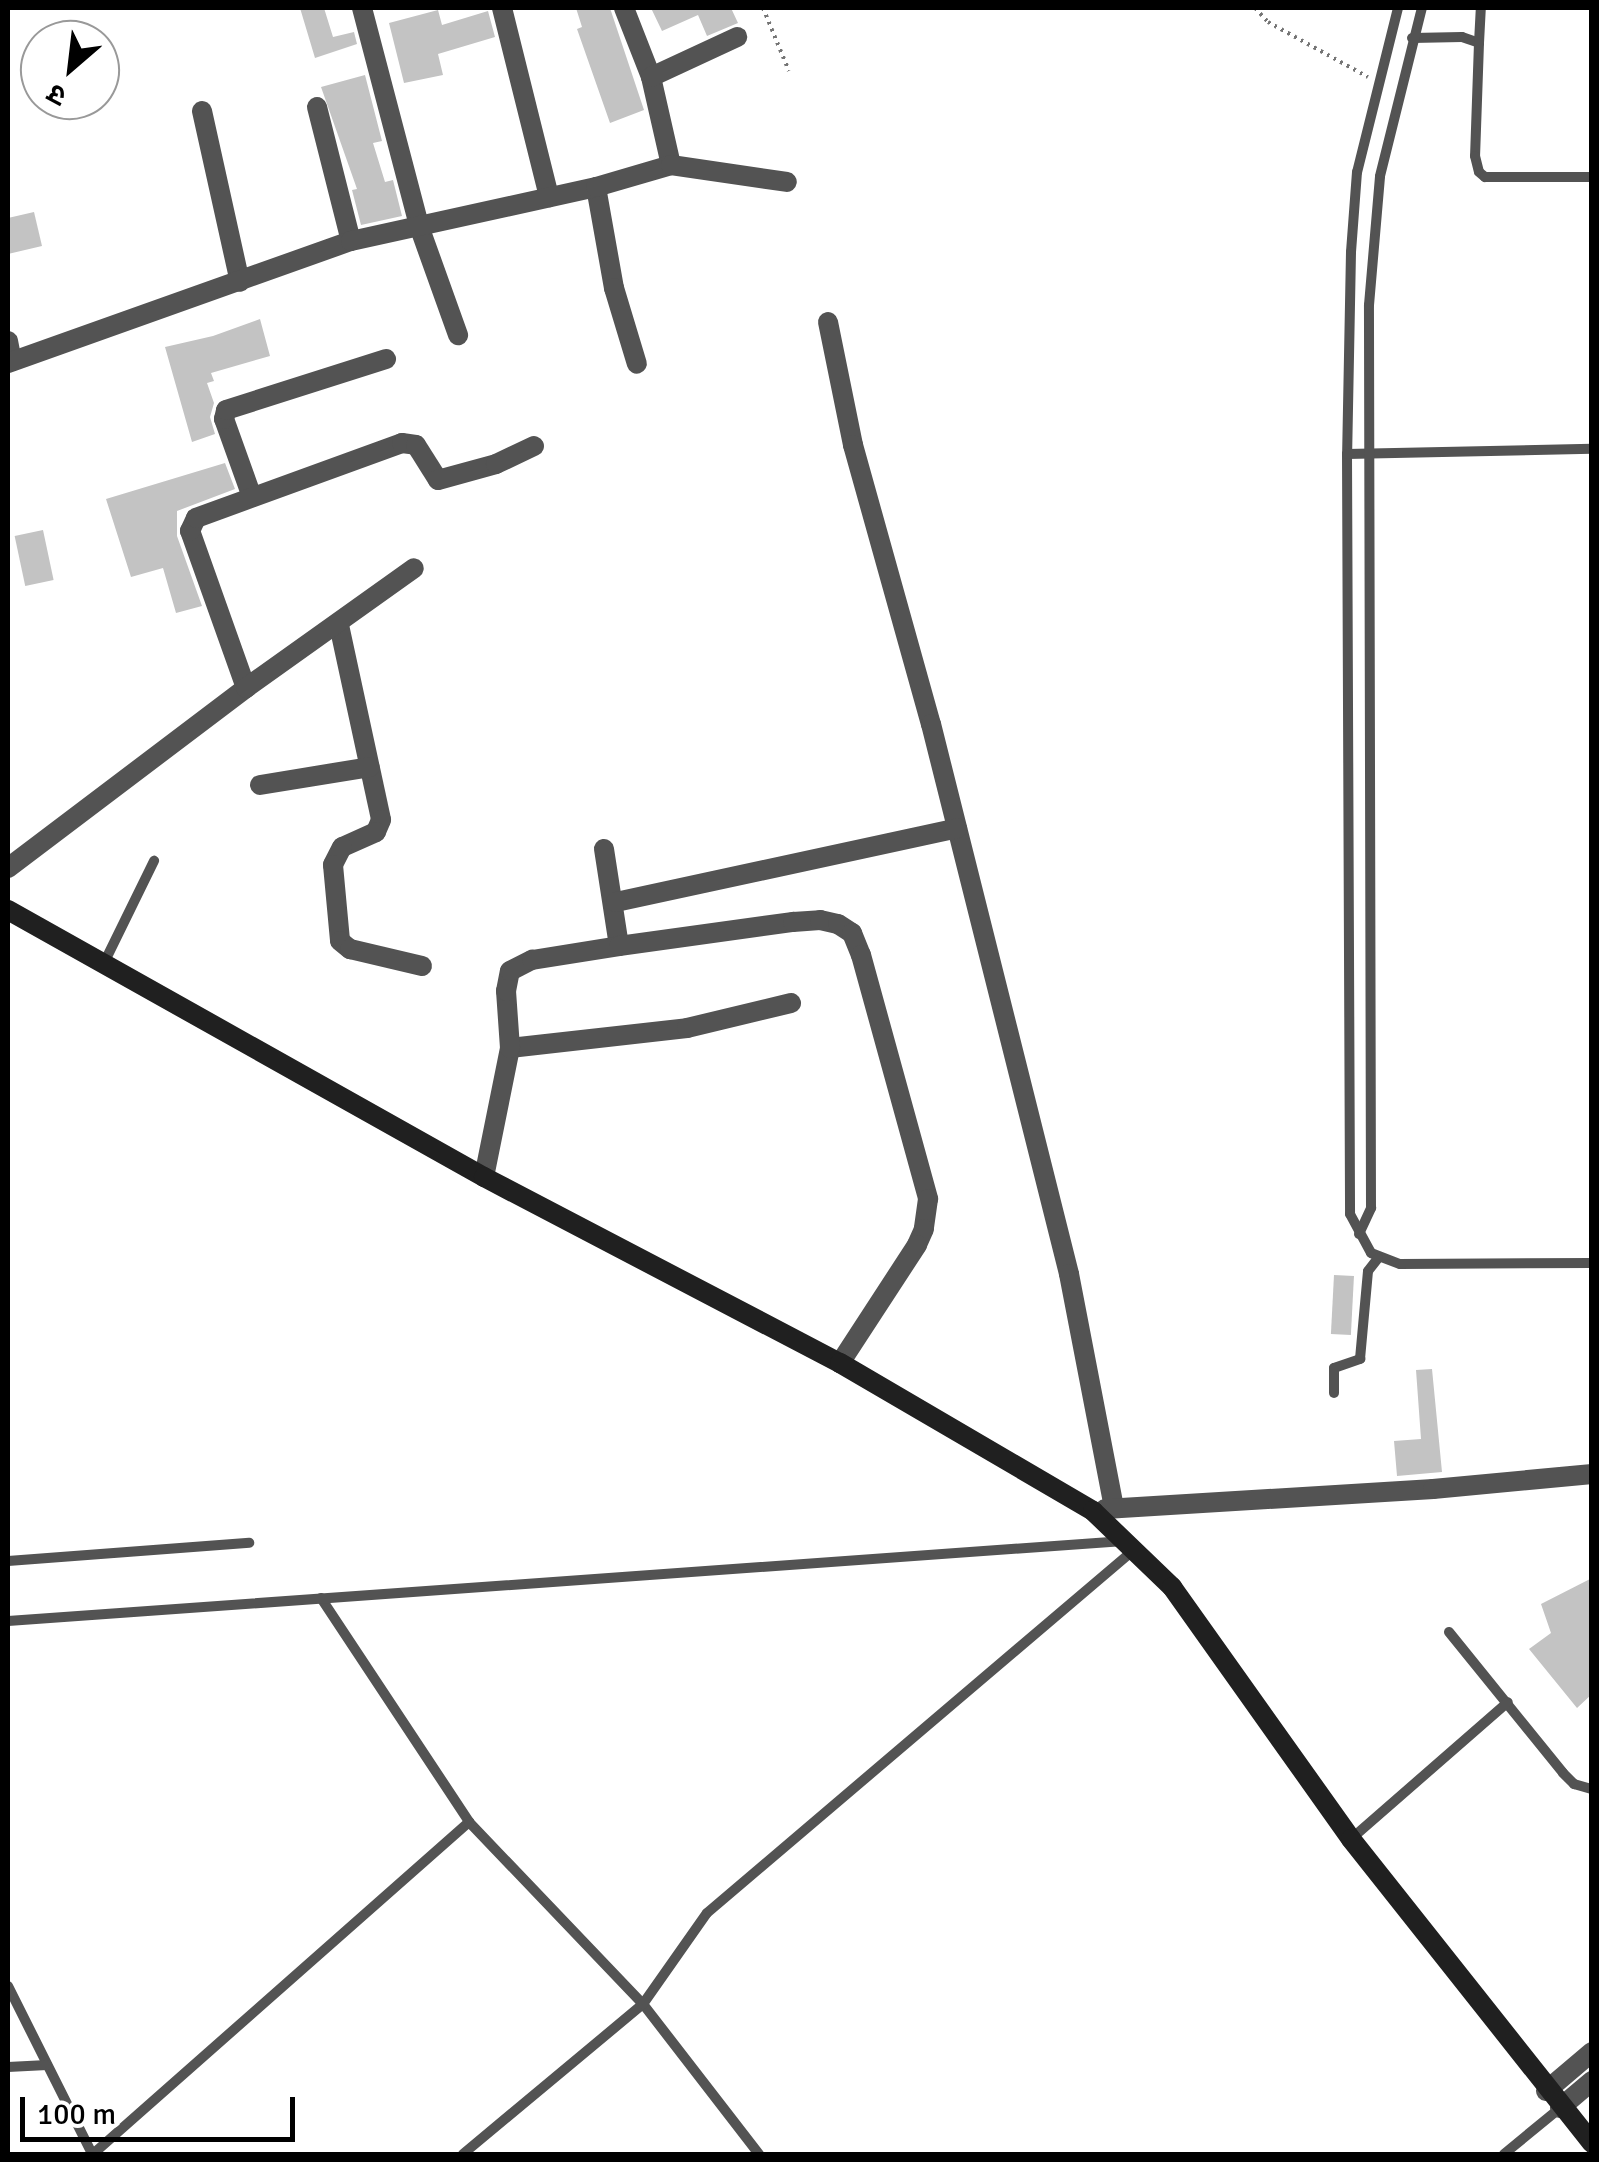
<!DOCTYPE html>
<html>
<head>
<meta charset="utf-8">
<style>
  body { margin:0 }
  #map { position:relative; width:1599px; height:2162px; overflow:hidden; background:#fff; font-family:Signika,"Noto Sans Devanagari",sans-serif }
  div>[style] { position:absolute }
  .building>* { inset:0; background:#c3c3c3; transform-origin:0 0 }
  .path>* { height:4px; margin-top:-2px; transform-origin:0; background:repeating-linear-gradient(90deg,#757575 0 2.5px,transparent 0 7.5px) }
  .service>* { height:10px; margin:-5px; padding:0 5px; transform-origin:5px; border-radius:5px; background:#535353 }
  .minor>* { height:20px; margin:-10px; padding:0 10px; transform-origin:10px; border-radius:10px; background:#535353 }
  .secondary>* { height:20px; margin:-10px; padding:0 10px; transform-origin:10px; border-radius:10px; background:#202020 }
  span { translate:-50% -50%; white-space:nowrap; text-align:center; line-height:1.15; -webkit-text-stroke:8px #fff; paint-order:stroke }
  .frame { position:absolute; inset:0; border:10px solid #000; pointer-events:none }
  .north { position:absolute; left:20px; top:20px; width:100px; height:100px; box-sizing:border-box; background:#fff; border:2px solid #999; border-radius:50%; rotate:208deg; font-size:28px; font-weight:700; line-height:40px; text-align:center; color:#000 }
  .north::after { content:''; display:block; margin:auto; width:35px; height:45px; background:#000; clip-path:polygon(50% 0,100% 100%,50% 72%,0 100%) }
  .scale { position:absolute; left:20px; top:2097px; width:275px; height:45px; box-sizing:border-box; border:5px solid #000; border-top:0; padding-left:12px; font-size:30px; line-height:35px; white-space:nowrap; color:#000; -webkit-text-stroke:8px #fff; paint-order:stroke }
</style>
</head>
<body>
<div id="map">
  <div class="building">
    <div style="clip-path:polygon(300px 8px,324px 8px,333px 37px,354px 32px,357px 44px,315px 58px)"></div>
    <div style="clip-path:polygon(576px 8px,610px 8px,644px 110px,610px 123px,577px 29px,582px 27px)"></div>
    <div style="clip-path:polygon(651px 8px,731px 8px,738px 23px,707px 36px,698px 15px,662px 31px)"></div>
    <div style="clip-path:polygon(438px 10px,442px 25px,488px 11px,495px 37px,438px 54px,443px 75px,404px 83px,389px 23px)"></div>
    <div style="clip-path:polygon(365px 75px,382px 141px,373px 143px,385px 182px,393px 180px,402px 216px,361px 225px,352px 190px,357px 189px,321px 87px)"></div>
    <div style="clip-path:polygon(34px 212px,42px 246px,8px 254px,8px 218px)"></div>
    <div style="clip-path:polygon(260px 319px,270px 356px,211px 373px,214px 381px,207px 383px,214px 403px,210px 417px,215px 434px,192px 442px,165px 347px,213px 336px)"></div>
    <div style="clip-path:polygon(225px 463px,235px 489px,177px 511px,177px 536px,202px 606px,176px 613px,163px 568px,131px 577px,106px 499px)"></div>
    <div style="left:43px;top:530px;width:51px;height:29px;rotate:78deg"></div>
    <div style="left:1334px;top:1275px;width:20px;height:59px;rotate:3deg"></div>
    <div style="clip-path:polygon(1432px 1369px,1442px 1472px,1397px 1476px,1394px 1441px,1421px 1439px,1416px 1370px)"></div>
    <div style="clip-path:polygon(1592px 1578px,1592px 1694px,1577px 1708px,1529px 1649px,1551px 1633px,1541px 1604px)"></div>
  </div>
  <div class="path">
    <div style="left:763px;top:8px;width:68px;rotate:67.6deg"></div>
    <div style="left:1255px;top:8px;width:19px;rotate:47deg"></div>
    <div style="left:1268px;top:22px;width:114px;rotate:28.8deg"></div>
  </div>
  <div class="service">
    <div style="left:1398px;top:8px;width:169px;rotate:104deg"></div>
    <div style="left:1357px;top:172px;width:80px;rotate:94.3deg"></div>
    <div style="left:1351px;top:252px;width:202px;rotate:91.1deg"></div>
    <div style="left:1347px;top:454px;width:760px;rotate:89.77deg"></div>
    <div style="left:1350px;top:1214px;width:44px;rotate:61.7deg"></div>
    <div style="left:1371px;top:1253px;width:31px;rotate:21deg"></div>
    <div style="left:1400px;top:1264px;width:192px;rotate:-0.3deg"></div>
    <div style="left:1412px;top:38px;width:50px;rotate:-1.1deg"></div>
    <div style="left:1462px;top:37px;width:18px;rotate:19deg"></div>
    <div style="left:1479px;top:43px;width:113px;rotate:92deg"></div>
    <div style="left:1475px;top:156px;width:16px;rotate:76deg"></div>
    <div style="left:1479px;top:172px;width:8px;rotate:40deg"></div>
    <div style="left:1485px;top:177px;width:107px"></div>
    <div style="left:1479px;top:43px;width:35px;rotate:-87deg"></div>
    <div style="left:1347px;top:454px;width:245px;rotate:-1.2deg"></div>
    <div style="left:104px;top:963px;width:114px;rotate:-63.9deg"></div>
    <div style="left:1359px;top:1234px;width:29px;rotate:-65deg"></div>
    <div style="left:1371px;top:1208px;width:903px;rotate:-90.13deg"></div>
    <div style="left:1369px;top:305px;width:129px;rotate:-85.1deg"></div>
    <div style="left:1380px;top:176px;width:173px;rotate:-76deg"></div>
    <div style="left:1334px;top:1393px;width:25px;rotate:-90deg"></div>
    <div style="left:1334px;top:1368px;width:28px;rotate:-19deg"></div>
    <div style="left:1360px;top:1359px;width:88px;rotate:-84.8deg"></div>
    <div style="left:1368px;top:1271px;width:16px;rotate:-52deg"></div>
    <div style="left:8px;top:1561px;width:242px;rotate:-4.3deg"></div>
    <div style="left:321px;top:1598px;width:268px;rotate:56.5deg"></div>
    <div style="left:8px;top:1621px;width:1119px;rotate:-4.1deg"></div>
    <div style="left:1449px;top:1632px;width:181px;rotate:51deg"></div>
    <div style="left:1563px;top:1773px;width:16px;rotate:45deg"></div>
    <div style="left:1574px;top:1784px;width:19px;rotate:16deg"></div>
    <div style="left:1351px;top:1839px;width:208px;rotate:-41.1deg"></div>
    <div style="left:8px;top:1986px;width:188px;rotate:63.4deg"></div>
    <div style="left:8px;top:2067px;width:39px;rotate:-3deg"></div>
    <div style="left:93px;top:2154px;width:502px;rotate:-41.44deg"></div>
    <div style="left:469px;top:1822px;width:252px;rotate:46.3deg"></div>
    <div style="left:643px;top:2004px;width:190px;rotate:52.3deg"></div>
    <div style="left:463px;top:2154px;width:234px;rotate:-39.8deg"></div>
    <div style="left:643px;top:2004px;width:111px;rotate:-54.9deg"></div>
    <div style="left:707px;top:1913px;width:563px;rotate:-40.39deg"></div>
    <div style="left:1504px;top:2154px;width:72px;rotate:-39.4deg"></div>
  </div>
  <div class="minor">
    <div style="left:362px;top:8px;width:225px;rotate:75.3deg"></div>
    <div style="left:419px;top:226px;width:116px;rotate:70.3deg"></div>
    <div style="left:502px;top:8px;width:195px;rotate:76deg"></div>
    <div style="left:624px;top:8px;width:74px;rotate:68.6deg"></div>
    <div style="left:651px;top:77px;width:90px;rotate:77.2deg"></div>
    <div style="left:651px;top:77px;width:95px;rotate:-24.9deg"></div>
    <div style="left:317px;top:107px;width:138px;rotate:75.8deg"></div>
    <div style="left:202px;top:111px;width:175px;rotate:77.5deg"></div>
    <div style="left:596px;top:187px;width:103px;rotate:79.9deg"></div>
    <div style="left:614px;top:288px;width:79px;rotate:73.2deg"></div>
    <div style="left:828px;top:322px;width:126px;rotate:78.5deg"></div>
    <div style="left:853px;top:445px;width:290px;rotate:74.4deg"></div>
    <div style="left:931px;top:724px;width:567px;rotate:75.91deg"></div>
    <div style="left:1069px;top:1274px;width:237px;rotate:79.1deg"></div>
    <div style="left:8px;top:341px;width:20px;rotate:79deg"></div>
    <div style="left:8px;top:363px;width:364px;rotate:-19.6deg"></div>
    <div style="left:351px;top:241px;width:251px;rotate:-12.4deg"></div>
    <div style="left:596px;top:187px;width:78px;rotate:-16.3deg"></div>
    <div style="left:671px;top:165px;width:117px;rotate:8.3deg"></div>
    <div style="left:252px;top:497px;width:83px;rotate:-109.7deg"></div>
    <div style="left:224px;top:419px;width:9px;rotate:-77deg"></div>
    <div style="left:226px;top:410px;width:168px;rotate:-17.7deg"></div>
    <div style="left:339px;top:625px;width:199px;rotate:77.8deg"></div>
    <div style="left:381px;top:820px;width:13px;rotate:113deg"></div>
    <div style="left:376px;top:832px;width:37px;rotate:156deg"></div>
    <div style="left:342px;top:847px;width:20px;rotate:117deg"></div>
    <div style="left:333px;top:865px;width:76px;rotate:84.7deg"></div>
    <div style="left:340px;top:941px;width:13px;rotate:39deg"></div>
    <div style="left:350px;top:949px;width:74px;rotate:13.3deg"></div>
    <div style="left:246px;top:688px;width:167px;rotate:-109.6deg"></div>
    <div style="left:190px;top:531px;width:14px;rotate:-65deg"></div>
    <div style="left:196px;top:518px;width:219px;rotate:-20deg"></div>
    <div style="left:402px;top:443px;width:14px;rotate:8deg"></div>
    <div style="left:416px;top:445px;width:41px;rotate:57.8deg"></div>
    <div style="left:438px;top:480px;width:60px;rotate:-15.4deg"></div>
    <div style="left:496px;top:464px;width:42px;rotate:-25.3deg"></div>
    <div style="left:260px;top:785px;width:111px;rotate:-9.3deg"></div>
    <div style="left:604px;top:849px;width:98px;rotate:81.2deg"></div>
    <div style="left:8px;top:868px;width:298px;rotate:-37.1deg"></div>
    <div style="left:246px;top:688px;width:206px;rotate:-35.5deg"></div>
    <div style="left:616px;top:902px;width:349px;rotate:-12.2deg"></div>
    <div style="left:510px;top:1048px;width:178px;rotate:-6.4deg"></div>
    <div style="left:687px;top:1028px;width:107px;rotate:-13.5deg"></div>
    <div style="left:484px;top:1177px;width:132px;rotate:-78.6deg"></div>
    <div style="left:510px;top:1048px;width:57px;rotate:-94deg"></div>
    <div style="left:506px;top:991px;width:20px;rotate:-79deg"></div>
    <div style="left:510px;top:971px;width:25px;rotate:-27deg"></div>
    <div style="left:532px;top:960px;width:88px;rotate:-9.1deg"></div>
    <div style="left:619px;top:946px;width:176px;rotate:-7.9deg"></div>
    <div style="left:793px;top:922px;width:27px;rotate:-4deg"></div>
    <div style="left:820px;top:920px;width:18px;rotate:13deg"></div>
    <div style="left:838px;top:924px;width:17px;rotate:33deg"></div>
    <div style="left:852px;top:933px;width:24px;rotate:68deg"></div>
    <div style="left:861px;top:955px;width:253px;rotate:74.6deg"></div>
    <div style="left:928px;top:1199px;width:30px;rotate:98deg"></div>
    <div style="left:924px;top:1229px;width:17px;rotate:114deg"></div>
    <div style="left:917px;top:1245px;width:141px;rotate:123.1deg"></div>
    <div style="left:1105px;top:1509px;width:329px;rotate:-3.5deg"></div>
    <div style="left:1433px;top:1489px;width:160px;rotate:-5.4deg"></div>
    <div style="left:1546px;top:2091px;width:60px;rotate:-40.3deg"></div>
    <div style="left:1560px;top:2108px;width:42px;rotate:-40.2deg"></div>
  </div>
  <div class="secondary">
    <div style="left:8px;top:910px;width:546px;rotate:29.29deg"></div>
    <div style="left:484px;top:1177px;width:402px;rotate:27.6deg"></div>
    <div style="left:840px;top:1363px;width:293px;rotate:30.3deg"></div>
    <div style="left:1093px;top:1511px;width:110px;rotate:43.9deg"></div>
    <div style="left:1172px;top:1587px;width:309px;rotate:54.6deg"></div>
    <div style="left:1351px;top:1839px;width:388px;rotate:51.6deg"></div>
  </div>
  <div class="frame"></div>
  <div class="north">उ</div>
  <div class="scale">100 m</div>
</div>
</body>
</html>
